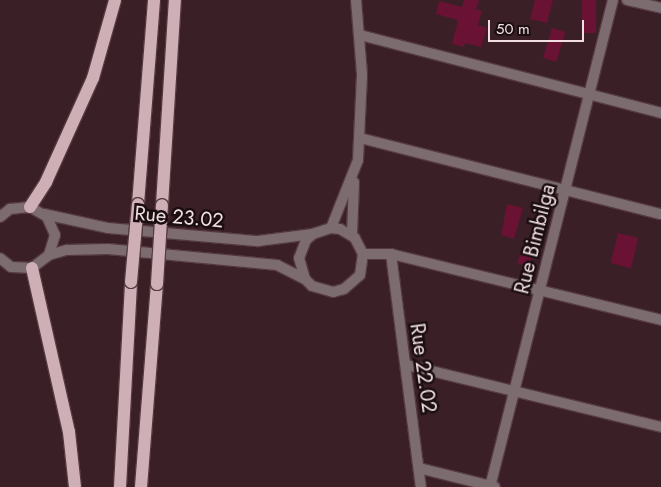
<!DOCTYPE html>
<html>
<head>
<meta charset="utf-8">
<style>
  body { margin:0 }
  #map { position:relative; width:661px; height:487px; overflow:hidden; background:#3b1f27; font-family:Jost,sans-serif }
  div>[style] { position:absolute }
  .building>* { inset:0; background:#691234; transform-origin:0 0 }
  .roads { filter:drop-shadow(1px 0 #553a41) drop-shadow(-1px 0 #553a41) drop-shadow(0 1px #553a41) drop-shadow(0 -1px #553a41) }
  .minor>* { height:10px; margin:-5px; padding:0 5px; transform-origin:5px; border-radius:5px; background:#7c6c70 }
  .tertiary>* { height:10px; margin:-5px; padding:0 5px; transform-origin:5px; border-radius:5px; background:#7c6c70 }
  .primary>* { height:12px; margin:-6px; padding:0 6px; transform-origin:6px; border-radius:6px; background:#cfafb6 }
  .bridges { filter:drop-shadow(1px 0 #553a41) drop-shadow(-1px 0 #553a41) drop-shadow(0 1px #553a41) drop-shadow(0 -1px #553a41) }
  .primary-bridge>* { height:12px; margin:-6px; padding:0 6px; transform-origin:6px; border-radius:6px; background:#cfafb6 }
  span { translate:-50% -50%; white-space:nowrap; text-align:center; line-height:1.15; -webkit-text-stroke:5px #1a0e11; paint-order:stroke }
  .street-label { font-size:20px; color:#f2dfe3 }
  .scale { position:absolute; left:488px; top:20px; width:96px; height:22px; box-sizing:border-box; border:2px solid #f2dfe3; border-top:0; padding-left:6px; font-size:15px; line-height:18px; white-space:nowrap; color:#f2dfe3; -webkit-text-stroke:4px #1a0e11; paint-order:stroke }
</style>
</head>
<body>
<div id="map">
  <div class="building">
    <div style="clip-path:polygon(464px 0,479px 0,476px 9px,482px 11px,478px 25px,487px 28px,481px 47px,465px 43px,464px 47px,452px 44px,458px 20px,436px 14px,439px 1px,462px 7px)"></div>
    <div style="clip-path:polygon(535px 0,553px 0,547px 23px,530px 19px)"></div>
    <div style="left:582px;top:0;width:14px;height:33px"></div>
    <div style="left:552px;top:28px;width:14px;height:31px;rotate:17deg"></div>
    <div style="clip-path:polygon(507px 204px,523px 208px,514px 239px,501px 235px)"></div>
    <div style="left:618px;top:233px;width:21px;height:31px;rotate:14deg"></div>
    <div style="left:522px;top:249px;width:12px;height:15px;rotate:20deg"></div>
  </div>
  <div class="roads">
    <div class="minor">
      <div style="left:627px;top:0;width:35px;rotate:13deg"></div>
      <div style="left:360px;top:35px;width:311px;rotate:14.5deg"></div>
      <div style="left:360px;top:138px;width:310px;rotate:14.2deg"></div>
      <div style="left:363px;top:254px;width:28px"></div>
      <div style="left:391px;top:254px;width:278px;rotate:13.7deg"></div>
      <div style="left:391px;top:254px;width:235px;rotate:82.7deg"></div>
      <div style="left:407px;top:365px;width:261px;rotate:13.7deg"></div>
      <div style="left:419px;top:468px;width:78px;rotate:14deg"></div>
      <div style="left:490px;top:487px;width:502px;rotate:-75.83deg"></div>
    </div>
    <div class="tertiary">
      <div style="left:44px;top:214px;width:66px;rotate:12.3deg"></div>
      <div style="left:108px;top:228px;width:151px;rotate:5deg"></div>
      <div style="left:258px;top:241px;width:55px;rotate:-7.3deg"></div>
      <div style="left:0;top:217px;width:13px;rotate:-39deg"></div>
      <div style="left:10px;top:209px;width:20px;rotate:-6deg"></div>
      <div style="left:30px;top:207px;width:20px;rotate:30deg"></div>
      <div style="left:47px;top:217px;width:20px;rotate:66deg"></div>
      <div style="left:55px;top:235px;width:21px;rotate:107deg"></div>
      <div style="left:49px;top:255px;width:21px;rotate:143deg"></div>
      <div style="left:32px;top:268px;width:21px;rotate:-177deg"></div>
      <div style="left:11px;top:267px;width:14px;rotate:-141deg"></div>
      <div style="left:331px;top:228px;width:73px;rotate:-68.3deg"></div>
      <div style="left:358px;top:160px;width:86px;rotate:-87.3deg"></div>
      <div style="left:362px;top:74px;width:74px;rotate:-94.6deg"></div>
      <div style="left:352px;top:235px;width:53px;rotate:-87.8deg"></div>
      <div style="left:49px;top:255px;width:19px;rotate:-16deg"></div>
      <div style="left:67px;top:250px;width:41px;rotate:-1.4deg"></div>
      <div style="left:108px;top:249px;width:170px;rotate:5.4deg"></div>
      <div style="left:277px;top:265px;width:31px;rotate:27deg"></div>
      <div style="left:305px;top:279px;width:10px;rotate:45deg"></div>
      <div style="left:312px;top:286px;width:22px;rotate:16deg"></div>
      <div style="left:333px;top:292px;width:11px;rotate:-15deg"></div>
      <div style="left:344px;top:289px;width:21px;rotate:-41deg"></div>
      <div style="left:360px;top:275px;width:21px;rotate:-82deg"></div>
      <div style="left:363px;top:254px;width:18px;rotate:-117deg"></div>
      <div style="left:355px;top:238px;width:17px;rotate:-149deg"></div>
      <div style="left:340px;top:229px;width:9px;rotate:-174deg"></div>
      <div style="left:331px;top:228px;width:19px;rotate:162deg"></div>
      <div style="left:313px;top:234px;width:9px;rotate:139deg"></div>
      <div style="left:306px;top:240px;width:19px;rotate:111deg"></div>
      <div style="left:299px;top:258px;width:22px;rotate:74deg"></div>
    </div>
    <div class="primary">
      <div style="left:138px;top:204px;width:205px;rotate:-85.5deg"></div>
      <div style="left:162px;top:205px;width:205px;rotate:-86.4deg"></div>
      <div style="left:30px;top:207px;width:30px;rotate:-57deg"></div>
      <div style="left:46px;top:182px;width:114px;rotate:-65.7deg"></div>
      <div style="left:93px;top:78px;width:81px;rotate:-74.2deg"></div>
      <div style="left:32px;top:268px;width:168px;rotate:77.3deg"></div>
      <div style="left:69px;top:432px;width:55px;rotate:83.8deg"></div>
      <div style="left:120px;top:487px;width:205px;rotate:-86.9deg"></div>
      <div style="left:141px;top:487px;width:204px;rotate:-85.5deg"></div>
    </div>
  </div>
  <div class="bridges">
    <div class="primary-bridge">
      <div style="left:131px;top:282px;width:78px;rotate:-84.9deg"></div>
      <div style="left:157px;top:284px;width:79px;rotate:-86.4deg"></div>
    </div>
  </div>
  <div class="street-label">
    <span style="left:179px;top:217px;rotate:5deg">Rue 23.02</span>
    <span style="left:535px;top:239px;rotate:-76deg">Rue Bimbilga</span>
    <span style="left:423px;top:368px;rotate:82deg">Rue 22.02</span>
  </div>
  <div class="scale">50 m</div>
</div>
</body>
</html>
